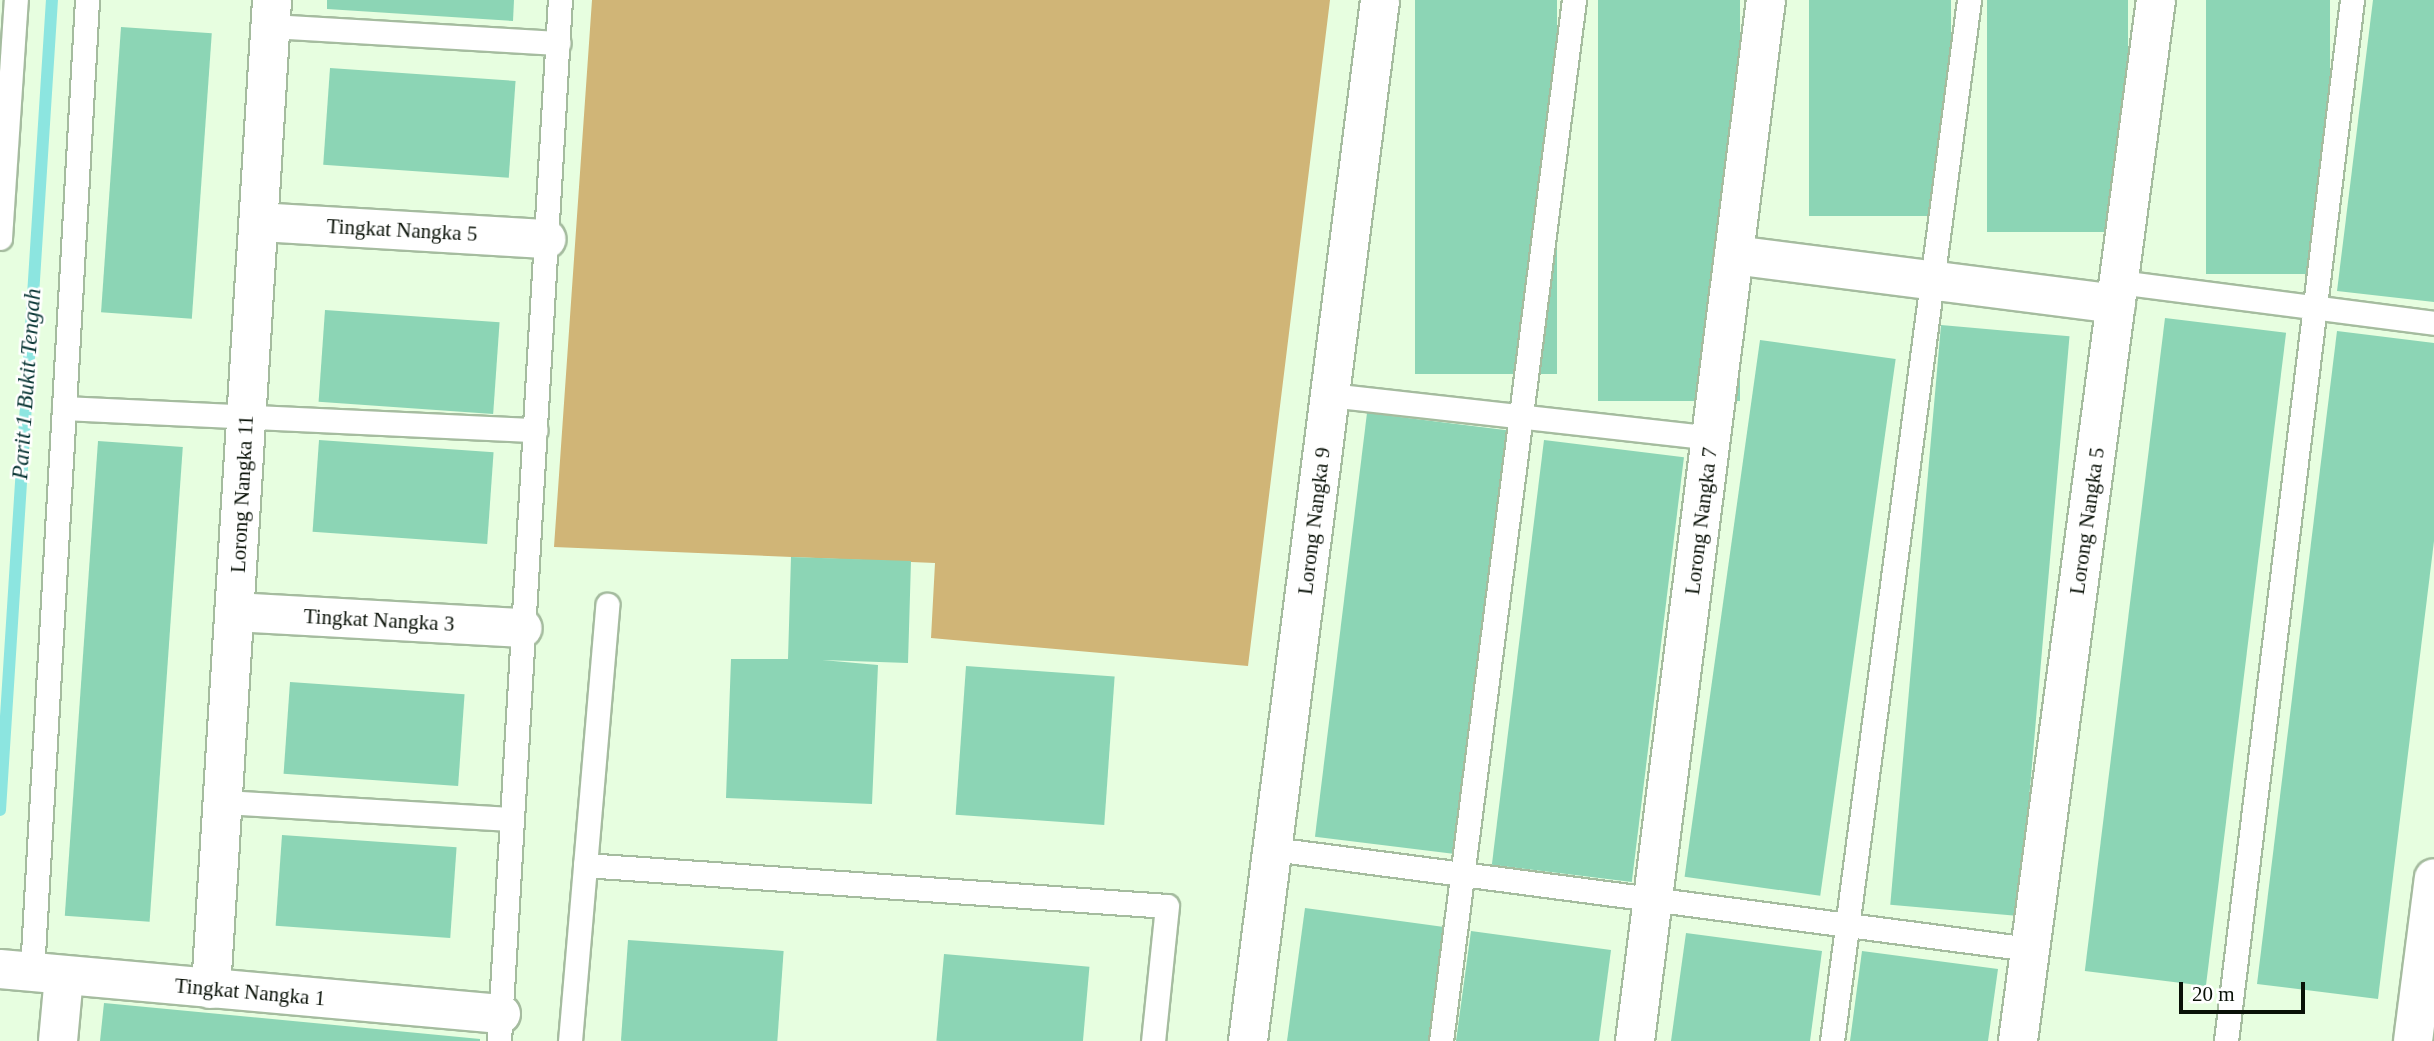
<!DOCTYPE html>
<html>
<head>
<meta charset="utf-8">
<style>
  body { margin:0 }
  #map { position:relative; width:2434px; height:1041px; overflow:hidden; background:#e7fee0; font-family:Georgia,serif }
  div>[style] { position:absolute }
  .forest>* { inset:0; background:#d0b577 }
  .stream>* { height:12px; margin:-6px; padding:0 6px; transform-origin:6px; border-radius:6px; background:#8ce5e0 }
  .building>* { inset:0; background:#8cd5b5; transform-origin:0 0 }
  .roads { filter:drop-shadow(2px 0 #a5bc9f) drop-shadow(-2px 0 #a5bc9f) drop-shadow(0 2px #a5bc9f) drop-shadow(0 -2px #a5bc9f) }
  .lane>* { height:23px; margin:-11.5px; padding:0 11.5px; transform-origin:11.5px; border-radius:11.5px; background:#fff }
  .street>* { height:38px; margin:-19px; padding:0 19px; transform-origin:19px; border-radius:19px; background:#fff }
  span { translate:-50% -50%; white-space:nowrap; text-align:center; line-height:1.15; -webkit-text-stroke:5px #fff; paint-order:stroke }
  .street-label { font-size:21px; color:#091107 }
  .water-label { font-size:23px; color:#063332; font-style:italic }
  .scale { position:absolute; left:2179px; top:982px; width:126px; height:32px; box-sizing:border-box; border:4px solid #091107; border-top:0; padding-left:9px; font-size:21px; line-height:24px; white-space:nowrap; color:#091107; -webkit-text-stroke:5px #fff; paint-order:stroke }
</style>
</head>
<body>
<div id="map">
  <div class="forest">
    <div style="clip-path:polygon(592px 0,1330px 0,1248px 666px,931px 638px,935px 563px,554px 547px)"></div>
  </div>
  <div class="stream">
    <div style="left:0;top:810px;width:812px;rotate:-86.33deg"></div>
  </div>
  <div class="building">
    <div style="clip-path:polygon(327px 0,514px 0,513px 21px,327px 9px)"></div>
    <div style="left:1415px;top:0;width:142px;height:374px"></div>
    <div style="left:1598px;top:0;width:142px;height:401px"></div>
    <div style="left:1809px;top:0;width:142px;height:216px"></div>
    <div style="left:1987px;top:0;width:141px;height:232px"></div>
    <div style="left:2206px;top:0;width:124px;height:274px"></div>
    <div style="clip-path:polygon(2373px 0,2434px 0,2434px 302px,2337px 291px)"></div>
    <div style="left:121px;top:27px;width:91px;height:286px;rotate:4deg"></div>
    <div style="left:330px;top:68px;width:186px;height:97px;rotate:4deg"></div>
    <div style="left:325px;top:310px;width:175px;height:92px;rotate:4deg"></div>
    <div style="left:2165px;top:318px;width:122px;height:658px;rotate:7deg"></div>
    <div style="left:1941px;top:325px;width:129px;height:582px;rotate:5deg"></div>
    <div style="clip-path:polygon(2337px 331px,2434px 343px,2434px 541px,2378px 999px,2257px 984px)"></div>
    <div style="left:1760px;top:340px;width:137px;height:542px;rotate:8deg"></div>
    <div style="left:1367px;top:413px;width:141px;height:427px;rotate:7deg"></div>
    <div style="left:319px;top:440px;width:175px;height:92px;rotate:4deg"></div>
    <div style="left:1544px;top:440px;width:141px;height:428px;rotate:7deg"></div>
    <div style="left:98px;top:441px;width:85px;height:476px;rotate:4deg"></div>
    <div style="clip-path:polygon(791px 557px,911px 561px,908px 663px,822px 660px,878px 665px,872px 804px,726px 798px,731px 659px,788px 659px)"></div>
    <div style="left:966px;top:666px;width:149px;height:149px;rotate:4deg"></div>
    <div style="left:290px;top:682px;width:175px;height:92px;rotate:4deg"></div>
    <div style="left:282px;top:835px;width:175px;height:91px;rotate:4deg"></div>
    <div style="clip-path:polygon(1305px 908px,1444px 927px,1429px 1041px,1287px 1041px)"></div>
    <div style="clip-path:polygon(1471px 931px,1611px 950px,1599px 1041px,1456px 1041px)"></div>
    <div style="clip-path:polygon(1686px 933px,1822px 951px,1810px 1041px,1671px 1041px)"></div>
    <div style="left:628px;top:940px;width:156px;height:101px;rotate:4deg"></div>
    <div style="clip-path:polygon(1862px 951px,1998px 969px,1988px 1041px,1850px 1041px)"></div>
    <div style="left:944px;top:954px;width:146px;height:87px;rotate:5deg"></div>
    <div style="clip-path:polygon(104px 1003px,480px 1039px,480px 1041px,100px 1041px)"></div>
  </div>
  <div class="roads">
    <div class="lane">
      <div style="left:270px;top:26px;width:289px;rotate:3.4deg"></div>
      <div style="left:0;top:238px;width:239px;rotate:-86.2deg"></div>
      <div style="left:2119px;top:282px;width:318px;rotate:7.4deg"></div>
      <div style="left:1330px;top:395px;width:383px;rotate:6.4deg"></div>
      <div style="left:64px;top:408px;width:472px;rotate:2.7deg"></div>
      <div style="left:223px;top:802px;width:289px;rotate:3.4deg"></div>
      <div style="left:1273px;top:849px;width:764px;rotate:7.53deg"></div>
      <div style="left:585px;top:865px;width:583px;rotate:4.03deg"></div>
      <div style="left:1167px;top:906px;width:136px;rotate:95.9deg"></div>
      <div style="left:32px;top:972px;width:974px;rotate:-86.76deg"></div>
      <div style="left:499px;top:1041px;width:1043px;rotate:-86.65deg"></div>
      <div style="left:570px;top:1041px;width:438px;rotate:-85.1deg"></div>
      <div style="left:1441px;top:1041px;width:1049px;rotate:-82.72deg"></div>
      <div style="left:1832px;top:1041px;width:1050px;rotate:-82.5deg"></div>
      <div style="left:2226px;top:1041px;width:1049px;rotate:-83.1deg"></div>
    </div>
    <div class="street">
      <div style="left:259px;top:222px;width:288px;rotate:3.4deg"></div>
      <div style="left:1734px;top:255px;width:385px;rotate:7.3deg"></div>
      <div style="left:235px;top:612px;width:288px;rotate:3.2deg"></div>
      <div style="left:0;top:969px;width:503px;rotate:5.13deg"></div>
      <div style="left:211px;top:989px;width:991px;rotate:-86.47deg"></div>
      <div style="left:58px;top:1041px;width:65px;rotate:-84.7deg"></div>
      <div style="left:1248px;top:1041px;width:1049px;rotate:-82.77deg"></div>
      <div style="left:1635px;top:1041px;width:1049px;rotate:-82.83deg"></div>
      <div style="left:2018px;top:1041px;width:1050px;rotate:-82.45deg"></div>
      <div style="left:2413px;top:1041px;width:164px;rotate:-82.7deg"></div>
    </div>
  </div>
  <div class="street-label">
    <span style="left:402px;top:230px;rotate:3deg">Tingkat Nangka 5</span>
    <span style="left:242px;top:494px;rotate:-87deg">Lorong Nangka 11</span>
    <span style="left:1314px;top:521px;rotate:-83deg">Lorong Nangka 9</span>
    <span style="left:1701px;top:521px;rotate:-83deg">Lorong Nangka 7</span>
    <span style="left:2087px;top:521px;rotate:-82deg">Lorong Nangka 5</span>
    <span style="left:379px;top:620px;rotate:3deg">Tingkat Nangka 3</span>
    <span style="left:250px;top:992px;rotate:5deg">Tingkat Nangka 1</span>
  </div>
  <div class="water-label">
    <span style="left:27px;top:384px;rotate:-86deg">Parit 1 Bukit Tengah</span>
  </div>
  <div class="scale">20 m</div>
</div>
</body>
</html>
